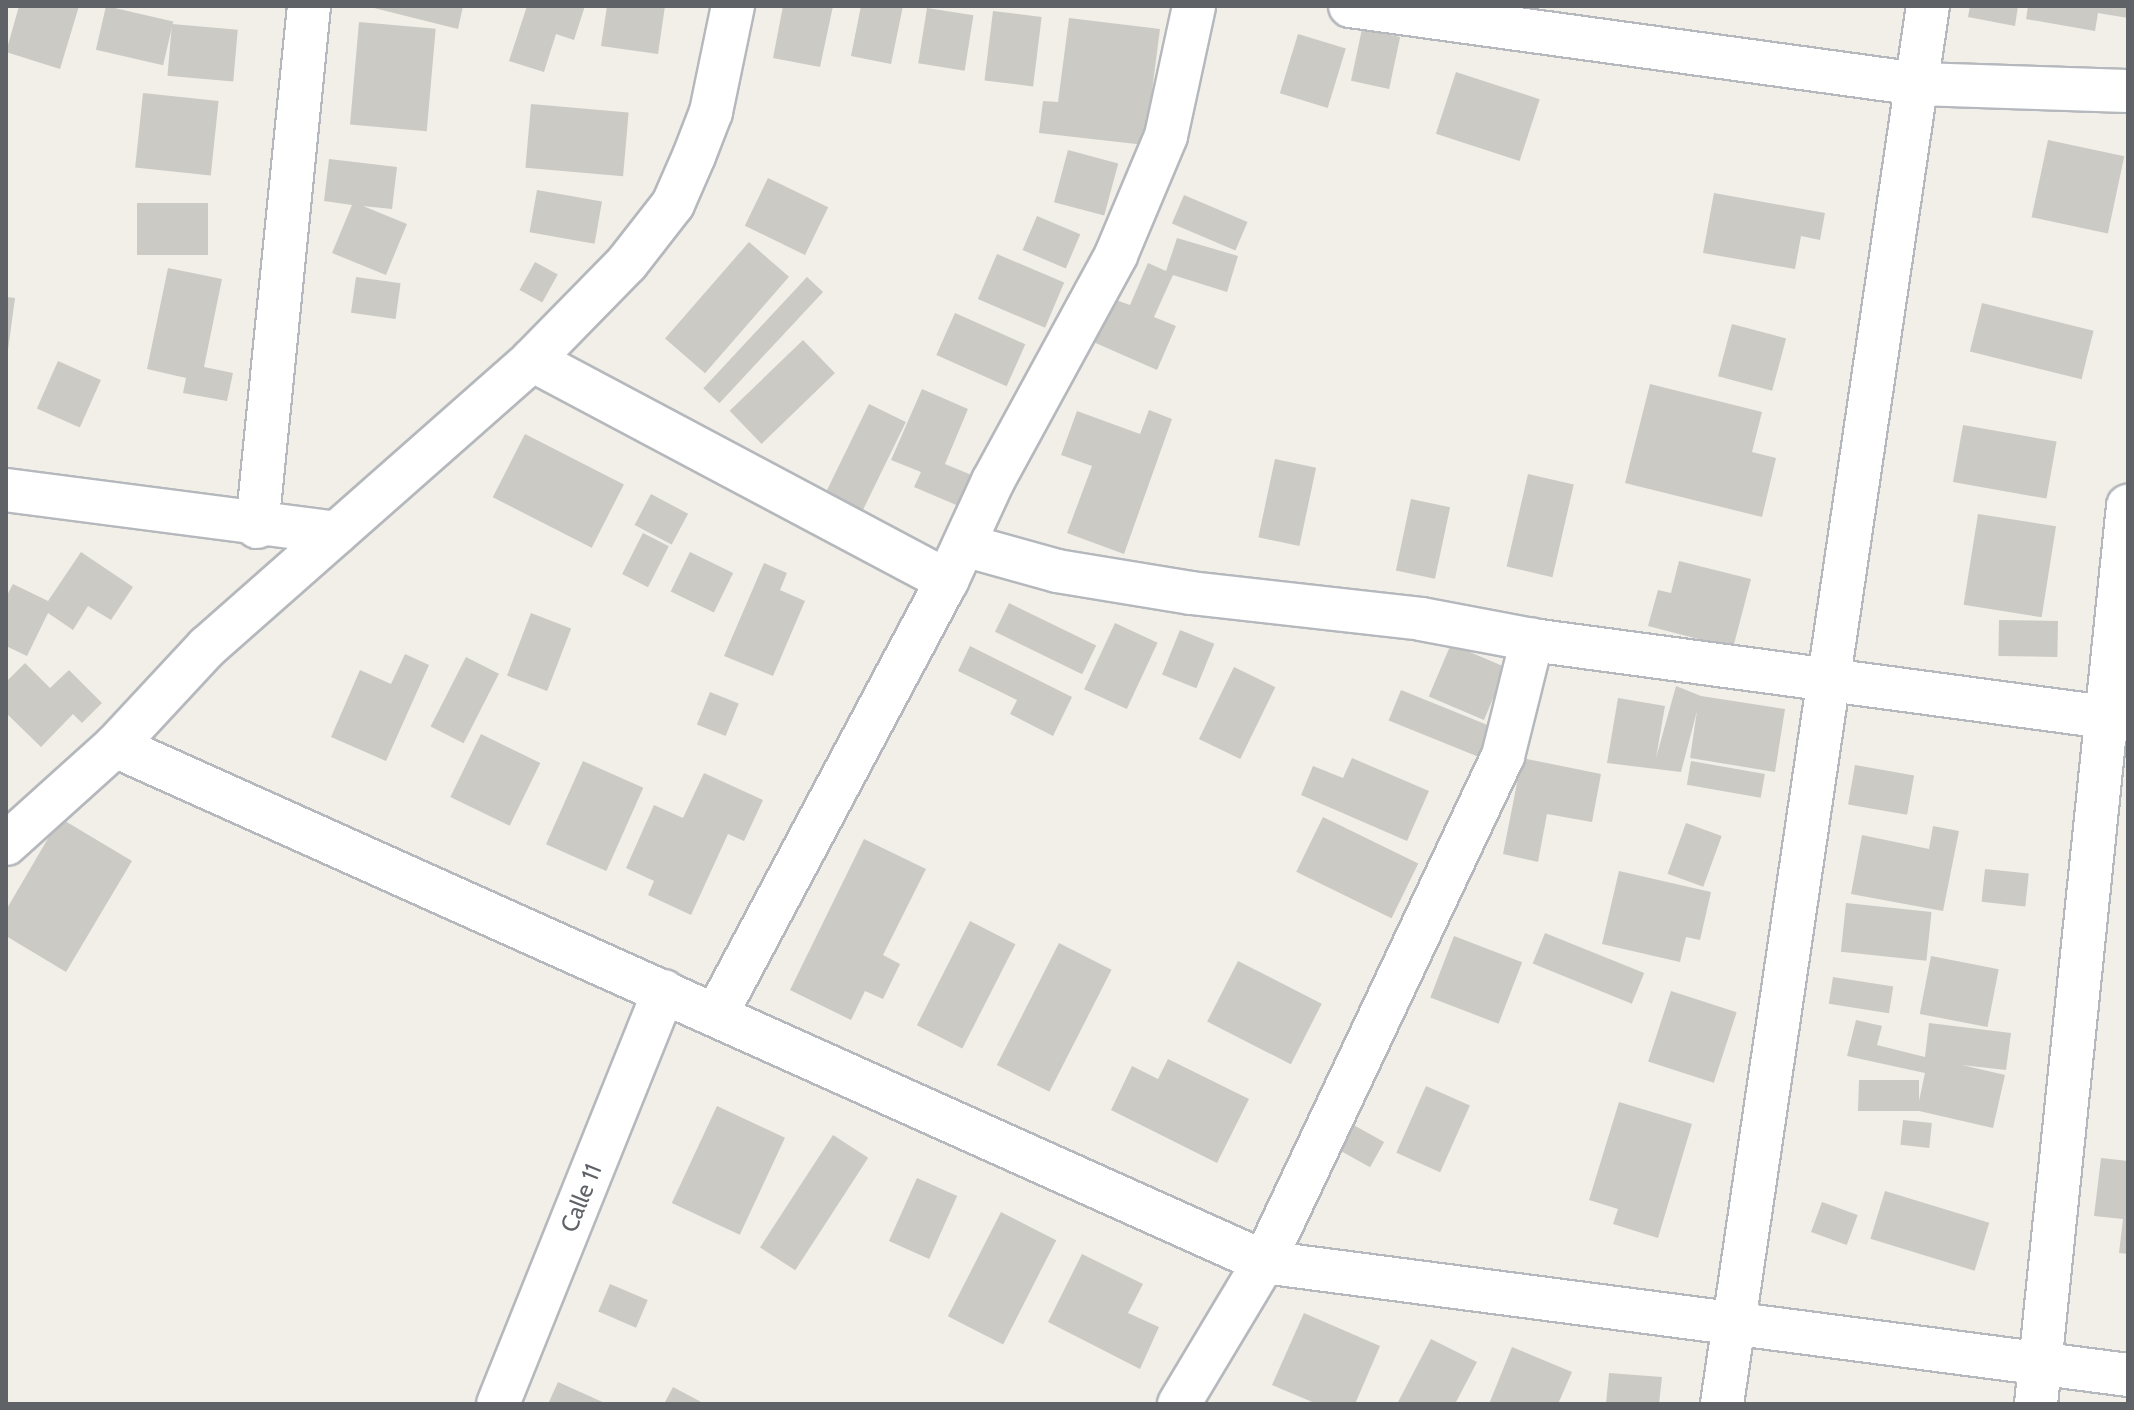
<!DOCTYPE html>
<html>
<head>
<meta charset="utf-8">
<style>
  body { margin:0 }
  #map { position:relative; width:2134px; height:1410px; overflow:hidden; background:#f1efe8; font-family:Cabin,sans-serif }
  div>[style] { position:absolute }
  .building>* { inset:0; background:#cccac5; transform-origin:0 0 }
  .roads { filter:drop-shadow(2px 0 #b5b8bc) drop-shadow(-2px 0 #b5b8bc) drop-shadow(0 2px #b5b8bc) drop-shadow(0 -2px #b5b8bc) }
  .minor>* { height:42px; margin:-21px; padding:0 21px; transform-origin:21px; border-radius:21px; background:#fff }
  span { translate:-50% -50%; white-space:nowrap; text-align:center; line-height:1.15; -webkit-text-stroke:6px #fff; paint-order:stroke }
  .street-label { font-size:24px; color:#5f6368 }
  .frame { position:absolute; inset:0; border:8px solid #5f6368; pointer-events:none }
</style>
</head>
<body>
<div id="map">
  <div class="building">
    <div style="clip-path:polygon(19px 6px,79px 6px,60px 69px,6px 52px)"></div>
    <div style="left:106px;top:6px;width:69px;height:45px;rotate:13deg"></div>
    <div style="clip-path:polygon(366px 6px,463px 6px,458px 29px)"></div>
    <div style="clip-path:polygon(527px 6px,585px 6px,574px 40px,556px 34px,544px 72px,509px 61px)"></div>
    <div style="clip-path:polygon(607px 6px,665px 6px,658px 54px,601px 46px)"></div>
    <div style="clip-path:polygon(783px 6px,833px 6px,820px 67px,773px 58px)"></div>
    <div style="clip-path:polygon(861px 6px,903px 6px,891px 64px,851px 56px)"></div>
    <div style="clip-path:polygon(1970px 6px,2018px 6px,2015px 26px,1968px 17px)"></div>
    <div style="clip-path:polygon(2028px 6px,2128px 6px,2128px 18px,2098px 13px,2095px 31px,2026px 19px)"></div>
    <div style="left:927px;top:8px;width:47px;height:56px;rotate:9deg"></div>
    <div style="left:993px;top:11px;width:49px;height:70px;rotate:7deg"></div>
    <div style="clip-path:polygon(1069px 18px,1160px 29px,1145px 145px,1039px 133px,1043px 101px,1058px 102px)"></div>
    <div style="left:359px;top:22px;width:77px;height:103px;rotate:5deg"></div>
    <div style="left:172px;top:24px;width:66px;height:52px;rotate:5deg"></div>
    <div style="left:1362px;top:29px;width:39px;height:53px;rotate:12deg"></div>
    <div style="left:1298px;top:34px;width:50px;height:62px;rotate:17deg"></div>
    <div style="left:1456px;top:72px;width:88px;height:65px;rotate:18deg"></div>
    <div style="left:143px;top:93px;width:76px;height:75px;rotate:6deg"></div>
    <div style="left:531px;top:104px;width:98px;height:64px;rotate:5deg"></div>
    <div style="left:2048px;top:140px;width:78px;height:79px;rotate:12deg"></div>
    <div style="left:1068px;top:150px;width:52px;height:54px;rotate:15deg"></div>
    <div style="clip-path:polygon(329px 159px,397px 167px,392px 209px,363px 206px,407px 224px,386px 275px,332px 253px,352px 205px,324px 201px)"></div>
    <div style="left:768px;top:178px;width:67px;height:53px;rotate:26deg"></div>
    <div style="left:537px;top:190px;width:66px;height:43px;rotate:10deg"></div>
    <div style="clip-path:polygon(1714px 193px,1825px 213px,1820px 240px,1801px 236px,1795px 269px,1703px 253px)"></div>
    <div style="left:1184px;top:195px;width:69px;height:31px;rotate:23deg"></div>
    <div style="left:137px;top:203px;width:71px;height:52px"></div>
    <div style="left:1037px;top:216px;width:47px;height:37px;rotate:23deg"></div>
    <div style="clip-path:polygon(1177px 238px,1238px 256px,1227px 292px,1173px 275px,1154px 317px,1176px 326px,1157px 370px,1091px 341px,1110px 298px,1130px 305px,1148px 263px,1166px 271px)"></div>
    <div style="left:749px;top:242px;width:53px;height:128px;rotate:41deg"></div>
    <div style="left:997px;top:254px;width:73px;height:49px;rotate:23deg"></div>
    <div style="left:535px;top:262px;width:26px;height:32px;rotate:29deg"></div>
    <div style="clip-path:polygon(168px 268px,222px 279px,204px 367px,233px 373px,227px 401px,183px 393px,186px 378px,147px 369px)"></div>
    <div style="left:356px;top:277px;width:45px;height:36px;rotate:8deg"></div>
    <div style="left:807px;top:277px;width:22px;height:152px;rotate:43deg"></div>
    <div style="clip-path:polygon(6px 297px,15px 298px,8px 350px,6px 350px)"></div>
    <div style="left:1982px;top:303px;width:115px;height:50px;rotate:14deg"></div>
    <div style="left:955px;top:313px;width:77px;height:46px;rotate:24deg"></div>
    <div style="left:1732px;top:324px;width:56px;height:54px;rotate:15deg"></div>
    <div style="left:803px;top:340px;width:46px;height:102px;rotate:46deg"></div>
    <div style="left:58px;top:361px;width:47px;height:52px;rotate:24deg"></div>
    <div style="clip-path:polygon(1650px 384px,1762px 412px,1752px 452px,1776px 458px,1762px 517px,1625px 483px)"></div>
    <div style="clip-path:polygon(922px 389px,968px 409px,945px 464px,974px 476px,961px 507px,914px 487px,921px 472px,891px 460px)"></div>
    <div style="left:869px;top:404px;width:41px;height:102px;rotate:26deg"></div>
    <div style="clip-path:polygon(1149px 410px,1172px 419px,1124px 554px,1067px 533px,1092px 466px,1061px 455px,1077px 411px,1140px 434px)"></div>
    <div style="left:1963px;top:425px;width:95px;height:58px;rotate:10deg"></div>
    <div style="left:525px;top:434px;width:111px;height:71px;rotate:27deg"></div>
    <div style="left:1275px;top:459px;width:42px;height:80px;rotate:12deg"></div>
    <div style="left:1528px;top:474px;width:47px;height:95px;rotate:13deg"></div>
    <div style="left:651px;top:494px;width:42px;height:35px;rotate:28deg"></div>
    <div style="left:1411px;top:499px;width:40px;height:73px;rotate:12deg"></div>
    <div style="left:1978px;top:514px;width:79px;height:92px;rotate:9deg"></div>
    <div style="left:643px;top:533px;width:29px;height:46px;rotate:27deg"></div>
    <div style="clip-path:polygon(81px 552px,133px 587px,111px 620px,88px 606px,73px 630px,48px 613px,27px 656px,6px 646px,6px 597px,13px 584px,48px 601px)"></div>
    <div style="left:690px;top:552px;width:48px;height:44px;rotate:26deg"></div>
    <div style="clip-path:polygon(1679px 561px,1751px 579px,1733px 648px,1648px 626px,1658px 590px,1671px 593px)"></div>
    <div style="clip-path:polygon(764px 563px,787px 573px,780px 590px,805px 601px,773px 676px,724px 656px)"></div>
    <div style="left:1009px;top:603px;width:97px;height:32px;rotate:26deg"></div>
    <div style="left:531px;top:613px;width:43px;height:67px;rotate:21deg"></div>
    <div style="left:1999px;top:620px;width:59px;height:36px;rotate:1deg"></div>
    <div style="left:1115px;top:623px;width:47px;height:73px;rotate:25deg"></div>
    <div style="left:1180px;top:630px;width:37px;height:48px;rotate:22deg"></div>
    <div style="left:1451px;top:644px;width:60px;height:57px;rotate:23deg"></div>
    <div style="clip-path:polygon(970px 646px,1072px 697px,1053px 736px,1010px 714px,1017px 700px,958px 671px)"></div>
    <div style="clip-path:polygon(405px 654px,429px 665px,386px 761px,331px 737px,360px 670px,391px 684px)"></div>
    <div style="left:466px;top:657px;width:37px;height:78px;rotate:27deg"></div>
    <div style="clip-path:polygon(25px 663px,50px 688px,69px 670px,102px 703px,82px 723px,73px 714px,41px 747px,6px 713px,6px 682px)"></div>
    <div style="left:1234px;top:667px;width:46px;height:80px;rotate:26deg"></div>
    <div style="clip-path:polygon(1676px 686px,1701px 696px,1785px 709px,1775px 772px,1690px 758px,1697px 711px,1681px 772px,1607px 763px,1618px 698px,1665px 706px,1656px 758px)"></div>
    <div style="left:1401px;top:690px;width:96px;height:33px;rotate:22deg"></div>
    <div style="left:710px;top:692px;width:31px;height:35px;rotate:22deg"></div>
    <div style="left:481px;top:734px;width:66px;height:70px;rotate:26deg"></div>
    <div style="clip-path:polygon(1352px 758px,1429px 791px,1407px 841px,1301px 795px,1313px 766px,1343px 778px)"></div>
    <div style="clip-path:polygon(1522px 758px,1601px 774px,1592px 822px,1547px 814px,1538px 862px,1503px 854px)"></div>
    <div style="left:583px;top:761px;width:66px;height:91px;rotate:24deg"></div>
    <div style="left:1691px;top:761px;width:75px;height:24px;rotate:10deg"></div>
    <div style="left:1855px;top:765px;width:60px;height:40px;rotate:10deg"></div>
    <div style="clip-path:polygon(704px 773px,763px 800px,744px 841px,728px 834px,691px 915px,648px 895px,654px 881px,626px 868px,654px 805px,683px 818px)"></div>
    <div style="left:1323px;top:817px;width:106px;height:61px;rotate:26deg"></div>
    <div style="clip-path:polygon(60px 818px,132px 861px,66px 972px,6px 936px,6px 910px)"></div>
    <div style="left:1686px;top:823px;width:38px;height:54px;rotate:20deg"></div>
    <div style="clip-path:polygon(1933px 826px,1959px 831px,1943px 911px,1851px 894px,1862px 835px,1929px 849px)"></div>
    <div style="clip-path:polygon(864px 839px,926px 869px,883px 955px,900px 964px,883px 999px,865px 991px,851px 1020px,790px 990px)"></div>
    <div style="left:1985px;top:869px;width:44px;height:33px;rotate:6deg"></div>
    <div style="clip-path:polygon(1619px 871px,1711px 892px,1700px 940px,1686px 937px,1680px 962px,1602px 944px)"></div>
    <div style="left:1846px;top:903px;width:86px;height:49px;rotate:6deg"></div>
    <div style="left:970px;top:921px;width:51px;height:117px;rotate:27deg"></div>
    <div style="left:1545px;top:933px;width:107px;height:33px;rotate:22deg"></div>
    <div style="left:1454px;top:936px;width:73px;height:66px;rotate:21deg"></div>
    <div style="left:1059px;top:943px;width:59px;height:137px;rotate:27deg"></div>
    <div style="left:1931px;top:956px;width:69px;height:59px;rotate:11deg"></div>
    <div style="left:1238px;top:961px;width:94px;height:68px;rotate:27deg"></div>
    <div style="left:1833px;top:977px;width:61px;height:27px;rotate:9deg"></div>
    <div style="left:1671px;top:991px;width:69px;height:74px;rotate:18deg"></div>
    <div style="clip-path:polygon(1856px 1020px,1882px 1026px,1877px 1045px,1925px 1057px,1929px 1023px,2011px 1033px,2006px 1070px,1962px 1065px,2005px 1075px,1993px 1128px,1919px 1111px,1858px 1111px,1859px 1080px,1919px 1080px,1919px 1101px,1925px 1073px,1847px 1056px)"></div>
    <div style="clip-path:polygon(1168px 1059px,1249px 1099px,1217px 1163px,1111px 1110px,1132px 1066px,1158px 1079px)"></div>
    <div style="left:1426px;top:1086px;width:48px;height:73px;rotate:24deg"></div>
    <div style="clip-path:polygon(1619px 1102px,1692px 1124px,1658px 1238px,1613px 1224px,1618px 1209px,1589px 1200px)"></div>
    <div style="left:717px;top:1106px;width:75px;height:107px;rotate:25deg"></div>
    <div style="left:1903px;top:1120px;width:29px;height:25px;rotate:6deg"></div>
    <div style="left:1350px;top:1123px;width:39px;height:29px;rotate:29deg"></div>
    <div style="left:833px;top:1135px;width:42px;height:134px;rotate:33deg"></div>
    <div style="clip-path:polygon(2101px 1158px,2128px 1161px,2128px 1254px,2119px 1253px,2123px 1219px,2094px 1216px)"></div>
    <div style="left:917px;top:1178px;width:44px;height:69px;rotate:24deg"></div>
    <div style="left:1885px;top:1191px;width:109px;height:50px;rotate:17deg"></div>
    <div style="left:1822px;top:1202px;width:38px;height:32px;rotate:20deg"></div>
    <div style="left:1001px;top:1212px;width:62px;height:117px;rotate:27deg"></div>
    <div style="clip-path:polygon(1082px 1254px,1143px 1284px,1128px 1313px,1159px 1327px,1140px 1369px,1048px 1322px)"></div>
    <div style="left:610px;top:1284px;width:41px;height:30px;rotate:23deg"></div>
    <div style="clip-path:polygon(1304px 1313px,1380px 1346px,1355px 1404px,1317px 1404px,1272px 1385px)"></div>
    <div style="clip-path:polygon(1431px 1339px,1477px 1362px,1455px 1404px,1397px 1404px)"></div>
    <div style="clip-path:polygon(1512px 1347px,1572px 1372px,1558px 1404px,1489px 1404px)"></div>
    <div style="clip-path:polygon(1609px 1373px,1662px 1377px,1659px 1404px,1606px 1404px)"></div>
    <div style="clip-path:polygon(558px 1382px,607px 1404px,548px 1404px)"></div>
    <div style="clip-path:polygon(673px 1387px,705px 1404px,664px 1404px)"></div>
  </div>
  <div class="roads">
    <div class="minor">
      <div style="left:1350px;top:6px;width:573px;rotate:7.82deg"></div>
      <div style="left:1918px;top:84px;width:210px;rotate:1.9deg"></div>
      <div style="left:532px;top:360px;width:470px;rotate:28deg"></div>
      <div style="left:6px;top:490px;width:333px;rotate:7.4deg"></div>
      <div style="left:257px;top:527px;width:524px;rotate:-84.3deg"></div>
      <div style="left:964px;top:545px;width:97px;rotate:15.6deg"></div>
      <div style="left:1057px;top:571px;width:136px;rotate:9.3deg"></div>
      <div style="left:1191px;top:593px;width:231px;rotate:6.4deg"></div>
      <div style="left:1421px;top:619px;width:113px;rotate:10.7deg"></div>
      <div style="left:1532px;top:640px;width:601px;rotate:7.65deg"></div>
      <div style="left:115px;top:746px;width:1260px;rotate:24.18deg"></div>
      <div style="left:1264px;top:1262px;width:871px;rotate:7.45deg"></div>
      <div style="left:6px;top:844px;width:147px;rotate:-42deg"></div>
      <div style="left:115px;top:746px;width:135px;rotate:-47.1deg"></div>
      <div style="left:207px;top:647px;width:434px;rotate:-41.4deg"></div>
      <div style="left:532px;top:360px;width:136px;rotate:-45.6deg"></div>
      <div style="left:627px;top:263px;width:75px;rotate:-52.1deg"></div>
      <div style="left:673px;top:204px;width:52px;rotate:-66.4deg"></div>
      <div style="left:694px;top:156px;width:47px;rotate:-68.9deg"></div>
      <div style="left:711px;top:112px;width:108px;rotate:-78.3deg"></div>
      <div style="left:716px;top:1015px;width:492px;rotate:-62deg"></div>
      <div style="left:947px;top:581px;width:110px;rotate:-65.3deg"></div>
      <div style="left:993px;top:481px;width:257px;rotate:-61.4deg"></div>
      <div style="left:1116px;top:255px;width:129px;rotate:-67.2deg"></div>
      <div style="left:1166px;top:136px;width:133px;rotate:-77.8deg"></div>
      <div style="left:498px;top:1404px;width:445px;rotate:-68.1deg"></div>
      <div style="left:1179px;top:1404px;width:165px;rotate:-59.1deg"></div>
      <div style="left:1264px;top:1262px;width:560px;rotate:-64.72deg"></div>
      <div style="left:1503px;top:756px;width:120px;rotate:-76deg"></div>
      <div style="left:1722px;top:1404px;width:1413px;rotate:-81.62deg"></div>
      <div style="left:2036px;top:1404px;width:903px;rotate:-84.15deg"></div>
    </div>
  </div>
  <div class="street-label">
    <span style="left:581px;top:1198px;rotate:-68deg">Calle 11</span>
  </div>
  <div class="frame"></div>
</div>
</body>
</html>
